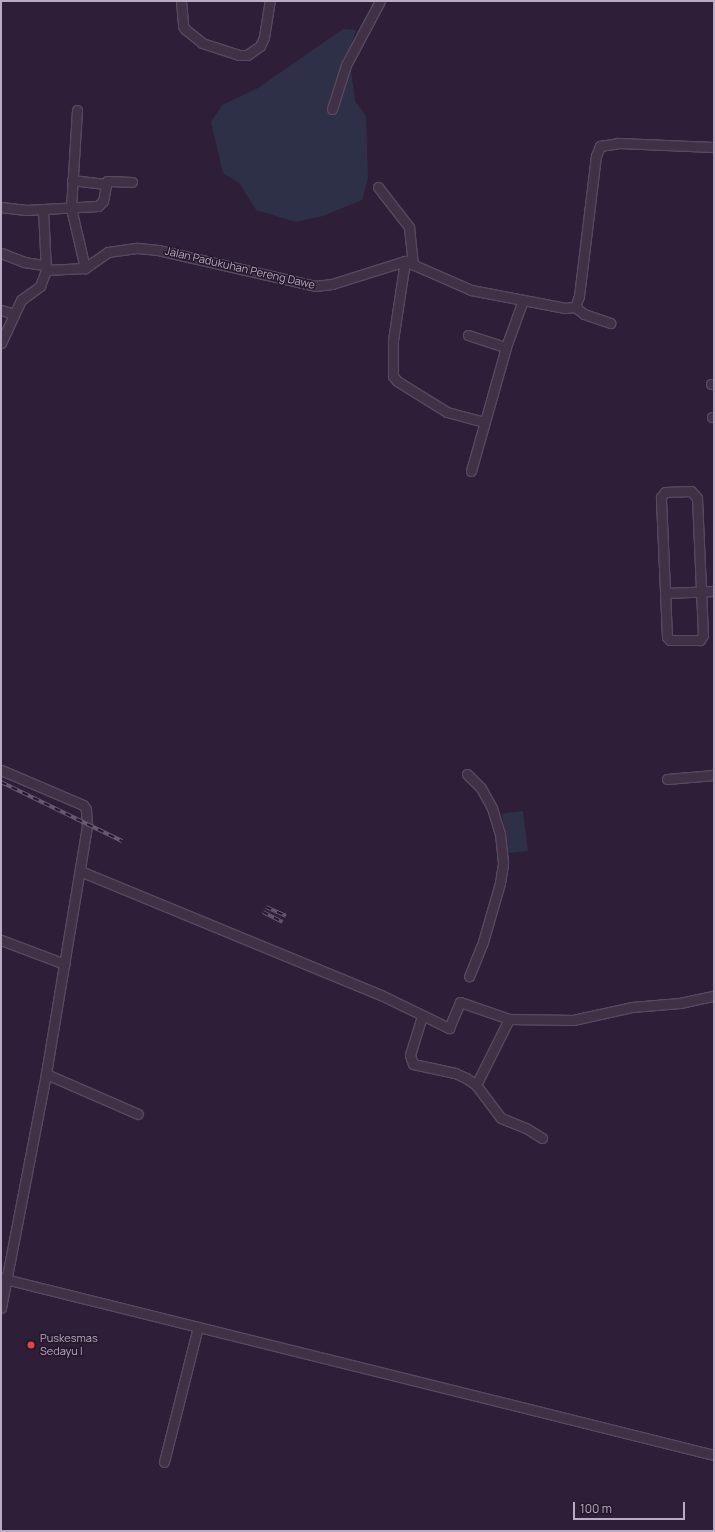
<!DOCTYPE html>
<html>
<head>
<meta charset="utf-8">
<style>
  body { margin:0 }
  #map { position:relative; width:715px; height:1532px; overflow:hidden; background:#2e1e37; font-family:Manrope,sans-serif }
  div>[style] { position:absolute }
  .green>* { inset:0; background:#2e3047; transform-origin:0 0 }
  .roads { filter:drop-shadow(1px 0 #574960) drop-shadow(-1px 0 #574960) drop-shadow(0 1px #574960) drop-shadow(0 -1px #574960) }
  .street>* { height:9px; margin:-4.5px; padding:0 4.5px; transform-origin:4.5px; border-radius:4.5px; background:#403147 }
  .rail>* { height:3.5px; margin-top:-1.75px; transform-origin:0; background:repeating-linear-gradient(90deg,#24172b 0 6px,#685772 0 12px); box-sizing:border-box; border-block:1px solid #685772 }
  .dots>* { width:11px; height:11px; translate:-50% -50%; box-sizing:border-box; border:2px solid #24172b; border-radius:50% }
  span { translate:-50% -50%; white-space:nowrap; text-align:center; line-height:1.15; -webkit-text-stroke:3px #24172b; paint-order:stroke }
  .street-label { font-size:11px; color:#bcabc5 }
  .poi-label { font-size:11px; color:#bcabc5 }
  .left { translate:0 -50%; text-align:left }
  .frame { position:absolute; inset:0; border:2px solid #bcabc5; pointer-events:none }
  .scale { position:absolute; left:573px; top:1502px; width:112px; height:18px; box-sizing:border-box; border:2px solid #bcabc5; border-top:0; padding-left:5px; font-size:12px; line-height:14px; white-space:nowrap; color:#bcabc5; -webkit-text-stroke:3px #24172b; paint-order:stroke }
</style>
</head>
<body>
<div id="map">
  <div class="green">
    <div style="clip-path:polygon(343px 29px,356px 30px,333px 99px,340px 98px,351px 70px,355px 101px,366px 116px,368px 178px,362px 200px,323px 216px,296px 222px,256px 210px,239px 183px,223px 173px,211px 122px,222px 105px,258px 88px)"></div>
    <div style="left:523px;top:811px;width:40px;height:21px;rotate:83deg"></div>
  </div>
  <div class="roads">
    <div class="street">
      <div style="left:181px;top:1px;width:25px;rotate:85deg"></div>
      <div style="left:183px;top:26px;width:4px;rotate:56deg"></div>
      <div style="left:185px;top:29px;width:22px;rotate:39deg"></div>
      <div style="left:202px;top:43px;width:39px;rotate:18deg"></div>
      <div style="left:239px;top:55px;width:8px"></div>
      <div style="left:247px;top:55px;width:16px;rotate:-35deg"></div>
      <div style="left:260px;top:46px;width:10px;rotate:-66deg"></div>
      <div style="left:264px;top:37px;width:36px;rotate:-81deg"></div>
      <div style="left:332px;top:109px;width:46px;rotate:-72.3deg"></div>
      <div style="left:346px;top:65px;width:72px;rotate:-62deg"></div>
      <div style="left:77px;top:110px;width:98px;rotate:93.5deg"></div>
      <div style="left:71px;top:208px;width:62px;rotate:76.9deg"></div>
      <div style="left:72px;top:180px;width:33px;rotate:7deg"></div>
      <div style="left:378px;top:187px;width:51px;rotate:52.2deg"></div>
      <div style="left:409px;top:227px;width:38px;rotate:84deg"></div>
      <div style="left:1px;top:207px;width:25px;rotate:7deg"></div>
      <div style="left:26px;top:210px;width:72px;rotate:-3.2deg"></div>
      <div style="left:98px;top:206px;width:7px;rotate:-45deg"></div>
      <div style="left:103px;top:201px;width:20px;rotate:-79deg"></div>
      <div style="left:107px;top:181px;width:25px;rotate:2deg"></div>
      <div style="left:43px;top:209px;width:61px;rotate:87.2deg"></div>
      <div style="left:1px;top:253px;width:25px;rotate:21deg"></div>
      <div style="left:24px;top:262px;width:20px;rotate:9deg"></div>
      <div style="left:405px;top:261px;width:80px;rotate:98.6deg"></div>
      <div style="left:393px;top:340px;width:36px;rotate:90deg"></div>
      <div style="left:393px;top:376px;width:6px;rotate:51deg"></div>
      <div style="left:397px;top:381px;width:59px;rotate:31.8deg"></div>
      <div style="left:447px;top:412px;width:38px;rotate:15deg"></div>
      <div style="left:575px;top:307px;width:11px;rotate:38deg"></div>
      <div style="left:584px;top:314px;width:28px;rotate:19deg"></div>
      <div style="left:1px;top:310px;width:14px;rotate:17deg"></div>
      <div style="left:468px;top:335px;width:40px;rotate:18deg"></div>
      <div style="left:1px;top:343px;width:47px;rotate:-65.1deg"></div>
      <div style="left:21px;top:300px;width:24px;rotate:-36deg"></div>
      <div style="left:40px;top:286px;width:17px;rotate:-69deg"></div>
      <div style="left:46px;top:270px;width:39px;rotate:-3deg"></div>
      <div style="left:85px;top:268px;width:28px;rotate:-35deg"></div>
      <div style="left:108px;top:252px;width:30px;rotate:-8deg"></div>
      <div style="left:138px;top:248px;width:20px;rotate:6deg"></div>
      <div style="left:158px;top:250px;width:161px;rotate:12.9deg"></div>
      <div style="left:315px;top:286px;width:17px;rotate:-7deg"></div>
      <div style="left:332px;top:284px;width:77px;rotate:-17.5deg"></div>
      <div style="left:405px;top:261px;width:72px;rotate:23.7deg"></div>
      <div style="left:471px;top:290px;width:96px;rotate:10.8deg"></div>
      <div style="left:565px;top:308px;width:10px;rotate:-6deg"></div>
      <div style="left:575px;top:307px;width:12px;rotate:-70deg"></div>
      <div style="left:579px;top:296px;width:141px;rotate:-83.1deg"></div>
      <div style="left:596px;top:156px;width:11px;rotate:-68deg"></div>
      <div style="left:600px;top:146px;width:18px;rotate:-9deg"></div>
      <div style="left:618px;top:143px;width:96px;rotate:2.4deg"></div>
      <div style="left:711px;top:384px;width:3px"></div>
      <div style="left:712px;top:417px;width:2px"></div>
      <div style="left:471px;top:471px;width:129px;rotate:-74.2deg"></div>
      <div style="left:506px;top:347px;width:50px;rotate:-70.1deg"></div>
      <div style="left:691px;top:491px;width:9px;rotate:49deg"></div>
      <div style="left:697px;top:498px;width:137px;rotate:87.5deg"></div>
      <div style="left:703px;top:635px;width:6px;rotate:121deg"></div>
      <div style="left:700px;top:640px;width:30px;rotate:180deg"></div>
      <div style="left:670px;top:640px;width:4px;rotate:-135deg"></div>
      <div style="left:667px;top:637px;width:140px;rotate:-92.5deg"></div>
      <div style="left:661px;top:497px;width:6px;rotate:-51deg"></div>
      <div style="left:665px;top:492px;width:26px;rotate:-2deg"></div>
      <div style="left:666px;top:593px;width:48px;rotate:-2.4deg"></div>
      <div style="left:1px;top:770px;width:89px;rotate:23.1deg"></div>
      <div style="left:83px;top:805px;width:5px;rotate:53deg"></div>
      <div style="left:86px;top:809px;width:17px;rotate:87deg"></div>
      <div style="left:87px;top:826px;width:251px;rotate:99.4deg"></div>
      <div style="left:46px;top:1074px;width:238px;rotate:100.9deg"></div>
      <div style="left:467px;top:774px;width:20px;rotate:45deg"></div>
      <div style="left:481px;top:788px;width:23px;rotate:61deg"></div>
      <div style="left:492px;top:808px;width:27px;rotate:73deg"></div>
      <div style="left:500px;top:834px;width:30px;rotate:84deg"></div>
      <div style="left:503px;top:864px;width:19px;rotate:99deg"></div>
      <div style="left:500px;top:883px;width:61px;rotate:106.1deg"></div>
      <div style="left:483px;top:942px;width:37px;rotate:112deg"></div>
      <div style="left:667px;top:779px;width:47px;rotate:-4.9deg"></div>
      <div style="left:80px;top:871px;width:326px;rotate:22.4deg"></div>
      <div style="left:381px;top:995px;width:76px;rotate:25.9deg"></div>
      <div style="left:449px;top:1028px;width:28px;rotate:-67deg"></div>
      <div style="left:460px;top:1002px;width:52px;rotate:19.1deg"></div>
      <div style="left:1px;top:940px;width:68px;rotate:20.6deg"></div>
      <div style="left:422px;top:1016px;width:41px;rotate:107.1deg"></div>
      <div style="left:410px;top:1055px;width:9px;rotate:72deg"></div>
      <div style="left:413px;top:1064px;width:43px;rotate:12.1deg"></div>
      <div style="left:455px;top:1073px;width:12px;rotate:24deg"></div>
      <div style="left:466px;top:1078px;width:12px;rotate:35deg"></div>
      <div style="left:476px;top:1085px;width:41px;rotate:52.9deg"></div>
      <div style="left:501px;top:1118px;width:27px;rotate:22deg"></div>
      <div style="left:526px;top:1128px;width:19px;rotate:32deg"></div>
      <div style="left:46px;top:1074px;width:100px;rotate:23.5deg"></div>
      <div style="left:476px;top:1085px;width:74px;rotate:-63.4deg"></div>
      <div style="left:509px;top:1019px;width:64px;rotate:0.9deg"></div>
      <div style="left:573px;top:1020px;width:60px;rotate:-12.4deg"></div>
      <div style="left:632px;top:1007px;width:48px;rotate:-4.8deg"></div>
      <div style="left:680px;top:1003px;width:35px;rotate:-12deg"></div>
      <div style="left:1px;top:1278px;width:735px;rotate:13.94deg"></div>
      <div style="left:164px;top:1462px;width:139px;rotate:-75.9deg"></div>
    </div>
  </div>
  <div class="rail">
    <div style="left:1px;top:782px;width:135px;rotate:26deg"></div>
    <div style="left:266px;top:907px;width:22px;rotate:24deg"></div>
    <div style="left:263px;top:912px;width:22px;rotate:27deg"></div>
  </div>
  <div class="dots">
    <div style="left:31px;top:1345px;background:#e0444e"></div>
  </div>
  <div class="street-label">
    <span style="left:240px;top:268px;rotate:13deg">Jalan Padukuhan Pereng Dawe</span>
  </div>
  <div class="poi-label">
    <span class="left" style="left:40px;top:1345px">Puskesmas<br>Sedayu I</span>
  </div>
  <div class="frame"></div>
  <div class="scale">100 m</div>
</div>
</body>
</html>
